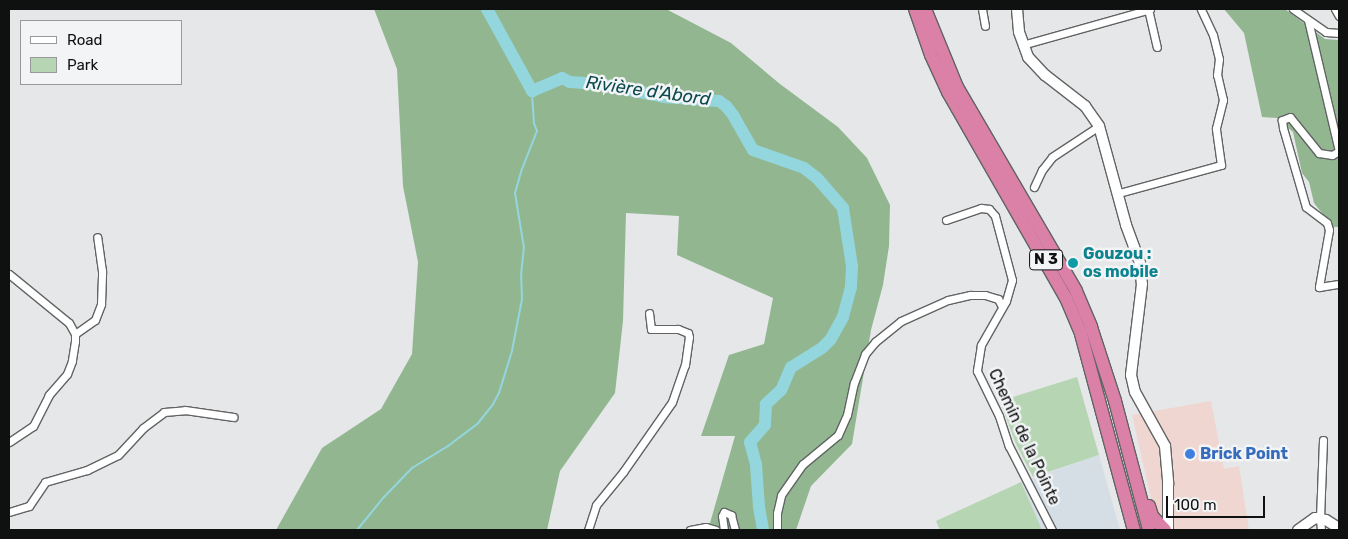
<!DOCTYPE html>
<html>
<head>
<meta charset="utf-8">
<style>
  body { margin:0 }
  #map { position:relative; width:1348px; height:539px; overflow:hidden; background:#e5e7e9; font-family:Rubik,sans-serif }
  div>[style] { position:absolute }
  .commercial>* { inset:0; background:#f0d6d1 }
  .built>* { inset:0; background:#d5dde5 }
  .green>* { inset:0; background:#b5d5b3 }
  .forest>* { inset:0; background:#92b790 }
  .stream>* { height:2px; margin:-1px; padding:0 1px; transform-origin:1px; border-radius:1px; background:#93d6dd }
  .river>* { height:12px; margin:-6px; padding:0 6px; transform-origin:6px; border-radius:6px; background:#93d6dd }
  .roads { filter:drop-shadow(1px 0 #616364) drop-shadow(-1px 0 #616364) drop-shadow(0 1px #616364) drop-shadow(0 -1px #616364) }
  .street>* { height:7px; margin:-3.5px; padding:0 3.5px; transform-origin:3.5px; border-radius:3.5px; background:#fff }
  .secondary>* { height:10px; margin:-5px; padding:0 5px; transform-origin:5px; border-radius:5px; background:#fff }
  .highway>* { height:12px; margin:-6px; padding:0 6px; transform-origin:6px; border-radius:6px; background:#db80a7 }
  .dots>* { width:14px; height:14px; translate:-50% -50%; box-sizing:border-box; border:2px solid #f2f4f6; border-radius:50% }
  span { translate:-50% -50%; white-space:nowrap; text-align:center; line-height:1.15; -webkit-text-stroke:5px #f2f4f6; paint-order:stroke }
  .shield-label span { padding:1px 4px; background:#f2f4f6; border:1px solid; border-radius:4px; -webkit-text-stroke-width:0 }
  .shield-label { font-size:15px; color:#0f1010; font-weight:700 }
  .culture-label { font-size:16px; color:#0d838f; font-weight:700 }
  .left { translate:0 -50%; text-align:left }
  .street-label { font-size:16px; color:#0f1010 }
  .shop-label { font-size:16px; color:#366cbe; font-weight:700 }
  .water-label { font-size:18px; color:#0c4a4f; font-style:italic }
  .frame { position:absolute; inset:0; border:10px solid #0f1010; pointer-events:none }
  .legend { position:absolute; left:20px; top:20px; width:162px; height:65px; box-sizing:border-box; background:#f2f4f6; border:1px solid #97999a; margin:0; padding:6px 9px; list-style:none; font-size:15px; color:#0f1010 }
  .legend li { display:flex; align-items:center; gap:10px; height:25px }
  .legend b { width:25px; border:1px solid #97999a }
  .scale { position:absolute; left:1166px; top:496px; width:99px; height:22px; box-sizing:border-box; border:2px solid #0f1010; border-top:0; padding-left:6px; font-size:15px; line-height:18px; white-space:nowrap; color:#0f1010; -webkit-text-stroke:4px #f2f4f6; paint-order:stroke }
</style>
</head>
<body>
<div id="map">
  <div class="commercial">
    <div style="clip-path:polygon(1211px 401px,1224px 469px,1239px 466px,1249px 530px,1158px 530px,1132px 415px)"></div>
  </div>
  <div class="built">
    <div style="clip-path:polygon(1099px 455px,1120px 530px,1042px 530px,1021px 482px)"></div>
  </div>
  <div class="green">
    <div style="clip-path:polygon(1077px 377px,1099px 455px,1033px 477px,1016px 444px,1000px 401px)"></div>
    <div style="clip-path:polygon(1021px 482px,1042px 530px,940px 530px,936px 521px)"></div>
  </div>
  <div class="forest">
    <div style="clip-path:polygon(374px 9px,666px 9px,731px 43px,780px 84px,838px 127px,867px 158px,890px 205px,889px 246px,883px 285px,871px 330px,852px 444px,811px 486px,796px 530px,708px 530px,735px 436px,701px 436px,729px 355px,764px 344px,773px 298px,677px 255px,679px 216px,626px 213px,623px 321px,615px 393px,560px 471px,547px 530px,276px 530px,322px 448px,381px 409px,412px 354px,418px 262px,403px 186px,397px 69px)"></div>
    <div style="clip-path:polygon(1224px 9px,1285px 9px,1325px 39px,1339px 40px,1339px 227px,1333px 227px,1314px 203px,1309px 182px,1302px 173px,1293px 132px,1277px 118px,1262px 117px,1244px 33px)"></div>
  </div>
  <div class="stream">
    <div style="left:357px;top:530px;width:43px;rotate:-50.7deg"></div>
    <div style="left:384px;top:497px;width:40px;rotate:-46deg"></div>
    <div style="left:412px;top:468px;width:42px;rotate:-31.4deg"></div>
    <div style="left:448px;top:446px;width:38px;rotate:-37deg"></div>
    <div style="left:478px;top:423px;width:22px;rotate:-51deg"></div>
    <div style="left:492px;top:406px;width:15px;rotate:-62deg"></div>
    <div style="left:499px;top:393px;width:44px;rotate:-72.8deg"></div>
    <div style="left:512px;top:351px;width:53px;rotate:-79.1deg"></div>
    <div style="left:522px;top:299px;width:24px;rotate:-92deg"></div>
    <div style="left:521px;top:275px;width:27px;rotate:-84deg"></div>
    <div style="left:524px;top:248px;width:56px;rotate:-99.3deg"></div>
    <div style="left:515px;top:193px;width:25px;rotate:-74deg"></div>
    <div style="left:522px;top:169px;width:41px;rotate:-68.5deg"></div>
    <div style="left:537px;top:131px;width:9px;rotate:-111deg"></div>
    <div style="left:534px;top:123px;width:32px;rotate:-94deg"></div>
  </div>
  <div class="river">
    <div style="left:487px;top:9px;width:94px;rotate:61.2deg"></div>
    <div style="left:532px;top:91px;width:33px;rotate:-23deg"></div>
    <div style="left:562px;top:78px;width:9px;rotate:27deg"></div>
    <div style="left:570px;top:82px;width:29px;rotate:4deg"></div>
    <div style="left:599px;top:84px;width:66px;rotate:11.3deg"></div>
    <div style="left:664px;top:97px;width:55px;rotate:4.2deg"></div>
    <div style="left:719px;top:101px;width:9px;rotate:36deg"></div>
    <div style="left:726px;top:106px;width:11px;rotate:52deg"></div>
    <div style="left:733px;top:115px;width:40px;rotate:60.3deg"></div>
    <div style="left:753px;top:150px;width:54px;rotate:19.4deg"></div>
    <div style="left:804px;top:168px;width:16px;rotate:38deg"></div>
    <div style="left:817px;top:178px;width:40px;rotate:49deg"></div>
    <div style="left:843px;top:208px;width:59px;rotate:81.2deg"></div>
    <div style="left:852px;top:266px;width:21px;rotate:93deg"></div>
    <div style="left:851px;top:287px;width:31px;rotate:105deg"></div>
    <div style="left:843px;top:317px;width:26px;rotate:119deg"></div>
    <div style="left:830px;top:340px;width:11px;rotate:135deg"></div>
    <div style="left:822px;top:348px;width:36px;rotate:148deg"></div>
    <div style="left:791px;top:367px;width:25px;rotate:113deg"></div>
    <div style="left:781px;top:390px;width:21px;rotate:137deg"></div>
    <div style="left:766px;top:404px;width:21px;rotate:93deg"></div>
    <div style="left:765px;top:425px;width:23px;rotate:131deg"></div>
    <div style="left:750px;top:442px;width:24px;rotate:75deg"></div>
    <div style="left:756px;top:465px;width:42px;rotate:85.9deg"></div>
    <div style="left:759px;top:507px;width:23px;rotate:80deg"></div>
  </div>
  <div class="roads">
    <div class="street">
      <div style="left:982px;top:9px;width:17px;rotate:80deg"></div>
      <div style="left:1148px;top:9px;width:39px;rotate:77deg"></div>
      <div style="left:1293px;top:9px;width:40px;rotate:34.9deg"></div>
      <div style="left:1326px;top:32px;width:13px;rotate:4deg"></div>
      <div style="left:1335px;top:9px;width:8px;rotate:60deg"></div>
      <div style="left:1308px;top:20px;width:135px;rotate:76.7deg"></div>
      <div style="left:1339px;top:151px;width:8px;rotate:150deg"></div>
      <div style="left:1332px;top:155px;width:13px;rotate:-171deg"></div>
      <div style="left:1319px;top:153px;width:46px;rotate:-128.9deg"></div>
      <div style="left:1290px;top:117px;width:9px;rotate:159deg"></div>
      <div style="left:1282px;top:120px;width:8px;rotate:83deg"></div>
      <div style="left:1283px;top:128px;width:82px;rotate:73.8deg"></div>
      <div style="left:1306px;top:207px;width:26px;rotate:37deg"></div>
      <div style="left:1327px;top:223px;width:7px;rotate:74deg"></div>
      <div style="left:1329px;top:230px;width:58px;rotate:100deg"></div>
      <div style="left:1319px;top:287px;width:20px;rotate:-9deg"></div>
      <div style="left:1022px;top:45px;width:133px;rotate:-15.7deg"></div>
      <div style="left:1034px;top:187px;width:19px;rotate:-65deg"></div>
      <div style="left:1042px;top:170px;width:16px;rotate:-52deg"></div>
      <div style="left:1052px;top:157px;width:56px;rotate:-33.4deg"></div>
      <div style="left:1119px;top:193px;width:106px;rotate:-15.4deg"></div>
      <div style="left:1221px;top:165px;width:37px;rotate:-98deg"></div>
      <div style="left:1216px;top:128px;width:29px;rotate:-76deg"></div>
      <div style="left:1223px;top:100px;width:26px;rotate:-103deg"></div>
      <div style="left:1217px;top:75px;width:16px;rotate:-83deg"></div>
      <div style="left:1219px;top:59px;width:25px;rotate:-104deg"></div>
      <div style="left:1213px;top:35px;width:29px;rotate:-115deg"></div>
      <div style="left:946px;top:220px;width:37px;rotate:-19deg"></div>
      <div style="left:981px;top:208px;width:8px;rotate:7deg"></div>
      <div style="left:989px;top:209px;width:9px;rotate:49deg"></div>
      <div style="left:995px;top:216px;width:66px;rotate:75.1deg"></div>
      <div style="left:1012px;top:280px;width:22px;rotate:106deg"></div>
      <div style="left:1006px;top:301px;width:51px;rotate:119.6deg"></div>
      <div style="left:981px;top:345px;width:26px;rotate:99deg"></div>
      <div style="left:977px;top:371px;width:50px;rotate:63.9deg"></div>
      <div style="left:999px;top:416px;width:32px;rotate:72deg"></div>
      <div style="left:1009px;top:446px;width:94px;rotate:62.9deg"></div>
      <div style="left:9px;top:274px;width:77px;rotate:39.2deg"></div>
      <div style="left:69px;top:323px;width:13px;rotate:61deg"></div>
      <div style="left:75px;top:334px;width:7px;rotate:90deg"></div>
      <div style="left:75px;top:341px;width:20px;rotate:99deg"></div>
      <div style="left:72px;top:361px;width:14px;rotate:111deg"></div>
      <div style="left:67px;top:374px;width:28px;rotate:131deg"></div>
      <div style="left:49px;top:395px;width:35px;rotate:117deg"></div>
      <div style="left:33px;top:426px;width:29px;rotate:146deg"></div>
      <div style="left:75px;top:334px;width:24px;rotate:-35deg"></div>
      <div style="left:95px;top:320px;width:17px;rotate:-69deg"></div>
      <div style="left:101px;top:304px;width:33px;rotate:-88deg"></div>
      <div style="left:102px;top:271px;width:34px;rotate:-98deg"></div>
      <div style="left:9px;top:512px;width:21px;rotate:-17deg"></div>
      <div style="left:29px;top:506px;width:29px;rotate:-56deg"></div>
      <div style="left:45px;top:482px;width:44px;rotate:-15.9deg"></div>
      <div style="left:87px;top:470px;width:34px;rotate:-26deg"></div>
      <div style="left:118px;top:455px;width:37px;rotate:-47deg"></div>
      <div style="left:143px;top:428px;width:26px;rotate:-37deg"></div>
      <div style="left:164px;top:412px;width:21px;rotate:-5deg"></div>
      <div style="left:185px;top:410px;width:49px;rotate:8.3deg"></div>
      <div style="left:588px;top:530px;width:26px;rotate:-72deg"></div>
      <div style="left:596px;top:505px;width:43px;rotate:-50.7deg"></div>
      <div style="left:623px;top:472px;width:85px;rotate:-55deg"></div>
      <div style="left:672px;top:402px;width:39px;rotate:-71deg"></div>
      <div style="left:685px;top:365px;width:28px;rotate:-82deg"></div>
      <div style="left:689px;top:337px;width:4px;rotate:-104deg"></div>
      <div style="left:688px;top:333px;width:11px;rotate:-158deg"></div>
      <div style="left:678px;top:329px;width:27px;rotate:180deg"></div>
      <div style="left:651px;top:329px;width:16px;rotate:-97deg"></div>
      <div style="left:690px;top:530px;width:16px;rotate:-11deg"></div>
      <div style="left:706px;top:527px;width:10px;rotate:17deg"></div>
      <div style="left:724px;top:530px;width:14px;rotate:-98deg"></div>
      <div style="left:722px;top:516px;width:4px;rotate:-63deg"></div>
      <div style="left:724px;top:512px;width:8px;rotate:23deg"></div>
      <div style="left:731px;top:515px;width:16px;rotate:75deg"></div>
      <div style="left:777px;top:530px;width:17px;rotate:-90deg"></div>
      <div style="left:777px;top:513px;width:18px;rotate:-77deg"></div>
      <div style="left:781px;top:495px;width:38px;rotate:-55deg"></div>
      <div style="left:803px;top:464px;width:45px;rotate:-39.6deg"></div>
      <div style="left:838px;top:435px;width:22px;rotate:-66deg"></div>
      <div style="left:847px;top:415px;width:33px;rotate:-78deg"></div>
      <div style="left:854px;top:383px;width:31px;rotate:-69deg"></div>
      <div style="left:865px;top:354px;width:16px;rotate:-50deg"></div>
      <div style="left:875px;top:342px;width:33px;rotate:-39deg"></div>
      <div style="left:901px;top:321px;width:51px;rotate:-24.1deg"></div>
      <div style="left:948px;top:300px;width:23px;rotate:-13deg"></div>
      <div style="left:970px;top:295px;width:15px"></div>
      <div style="left:985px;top:295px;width:14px;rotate:17deg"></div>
      <div style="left:998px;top:299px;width:7px;rotate:63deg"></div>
      <div style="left:1321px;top:530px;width:12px;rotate:-95deg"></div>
      <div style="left:1320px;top:518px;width:78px;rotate:-87.8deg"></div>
    </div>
    <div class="secondary">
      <div style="left:1017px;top:9px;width:23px;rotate:85deg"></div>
      <div style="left:1019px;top:32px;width:27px;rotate:70deg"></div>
      <div style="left:1028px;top:57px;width:25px;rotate:47deg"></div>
      <div style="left:1045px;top:75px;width:51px;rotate:37.8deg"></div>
      <div style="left:1085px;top:106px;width:24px;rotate:55deg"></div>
      <div style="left:1099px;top:126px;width:103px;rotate:74.7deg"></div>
      <div style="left:1126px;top:225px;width:40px;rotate:69.8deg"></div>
      <div style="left:1140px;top:263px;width:21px;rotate:85deg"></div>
      <div style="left:1142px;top:284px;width:92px;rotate:96.9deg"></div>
      <div style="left:1131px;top:375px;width:17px;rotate:77deg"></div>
      <div style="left:1135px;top:392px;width:62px;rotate:60.9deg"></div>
      <div style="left:1165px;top:446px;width:38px;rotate:85deg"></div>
      <div style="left:1168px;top:484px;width:46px;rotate:90deg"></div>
      <div style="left:1298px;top:530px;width:21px;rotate:-35deg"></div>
      <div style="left:1315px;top:518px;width:11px;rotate:10deg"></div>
      <div style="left:1326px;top:520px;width:15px;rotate:32deg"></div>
    </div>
    <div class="highway">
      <div style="left:915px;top:9px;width:49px;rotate:70.8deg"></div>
      <div style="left:931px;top:55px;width:41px;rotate:65.3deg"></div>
      <div style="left:948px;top:92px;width:237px;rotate:60.2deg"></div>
      <div style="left:1066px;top:298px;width:39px;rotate:67deg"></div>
      <div style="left:1081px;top:334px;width:203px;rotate:74.9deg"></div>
      <div style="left:925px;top:9px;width:84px;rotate:67.7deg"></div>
      <div style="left:957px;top:87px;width:236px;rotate:59.7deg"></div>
      <div style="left:1076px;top:291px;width:39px;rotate:67deg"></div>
      <div style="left:1091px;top:327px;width:78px;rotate:72deg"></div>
      <div style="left:1115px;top:401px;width:133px;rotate:75.2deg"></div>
      <div style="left:1149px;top:506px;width:10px;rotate:73deg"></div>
      <div style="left:1152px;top:516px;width:19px;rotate:47deg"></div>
    </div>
  </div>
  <div class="dots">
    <div style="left:1073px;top:263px;background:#0f9aa8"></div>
    <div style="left:1190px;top:454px;background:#3f7fe0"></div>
  </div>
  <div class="shield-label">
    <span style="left:1046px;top:260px">N 3</span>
  </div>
  <div class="culture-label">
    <span class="left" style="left:1083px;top:263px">Gouzou :<br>os mobile</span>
  </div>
  <div class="street-label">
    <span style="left:1024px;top:437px;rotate:65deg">Chemin de la Pointe</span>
  </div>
  <div class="shop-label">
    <span class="left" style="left:1200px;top:454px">Brick Point</span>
  </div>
  <div class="water-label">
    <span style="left:648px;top:91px;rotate:8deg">Rivière d'Abord</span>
  </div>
  <div class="frame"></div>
  <ul class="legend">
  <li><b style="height:6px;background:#fff"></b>Road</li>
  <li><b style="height:14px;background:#b5d5b3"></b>Park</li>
  </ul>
  <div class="scale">100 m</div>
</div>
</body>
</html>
